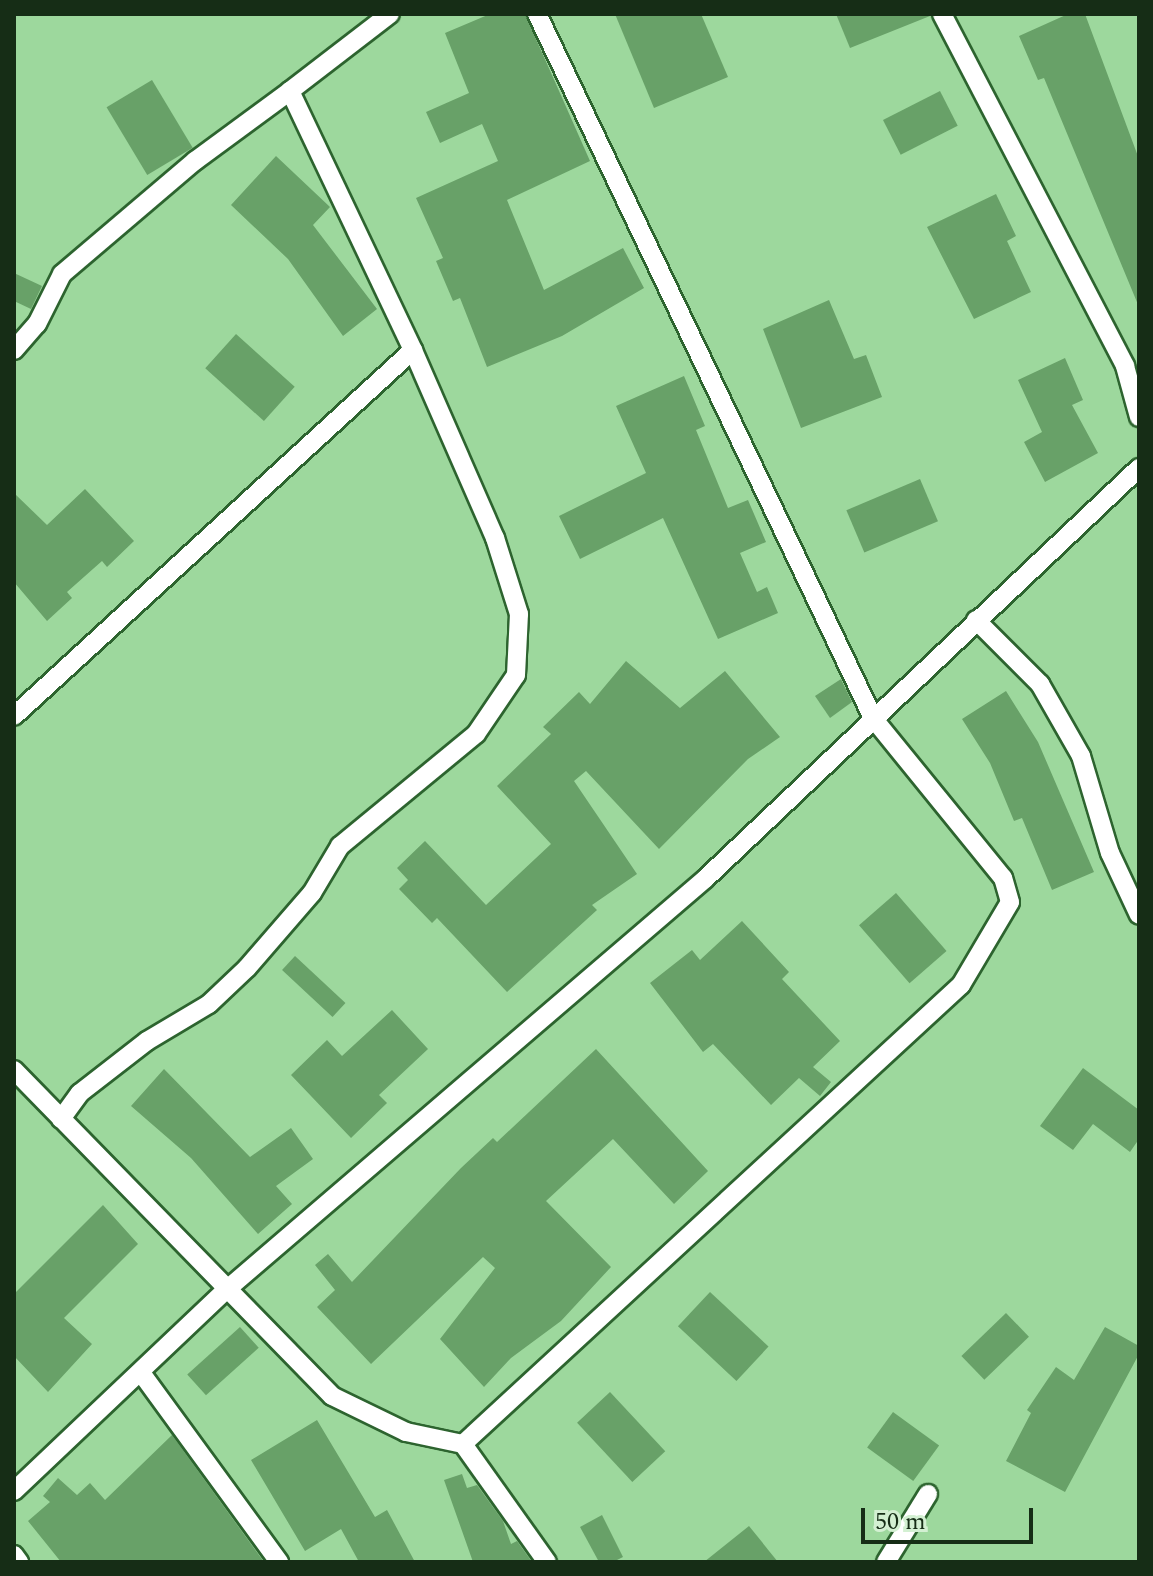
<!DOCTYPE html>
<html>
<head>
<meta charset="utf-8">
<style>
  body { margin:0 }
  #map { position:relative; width:1153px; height:1576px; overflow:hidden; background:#9dd89d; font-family:Spectral,serif }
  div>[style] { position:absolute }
  .building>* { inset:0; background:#68a168; transform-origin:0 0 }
  .roads { filter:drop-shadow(2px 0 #2d642f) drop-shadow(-2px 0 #2d642f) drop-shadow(0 2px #2d642f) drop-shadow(0 -2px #2d642f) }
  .minor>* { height:18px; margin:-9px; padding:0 9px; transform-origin:9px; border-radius:9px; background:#fff }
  span { translate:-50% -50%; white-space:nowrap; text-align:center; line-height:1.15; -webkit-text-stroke:6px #d3f0d2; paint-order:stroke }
  .frame { position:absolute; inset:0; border:16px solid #162d16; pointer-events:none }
  .scale { position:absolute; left:861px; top:1508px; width:172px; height:36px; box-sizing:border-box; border:4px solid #162d16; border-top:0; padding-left:10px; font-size:24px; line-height:28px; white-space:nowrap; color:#162d16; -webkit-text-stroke:6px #d3f0d2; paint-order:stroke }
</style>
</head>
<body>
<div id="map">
  <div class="building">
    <div style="clip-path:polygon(490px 14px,525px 14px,590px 161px,507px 200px,544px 290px,623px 248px,644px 288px,562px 336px,487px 367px,460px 298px,453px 301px,436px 261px,443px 258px,416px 198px,498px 161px,482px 124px,440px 143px,426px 112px,469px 93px,445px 33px)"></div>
    <div style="clip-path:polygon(615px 14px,701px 14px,728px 77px,654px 108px)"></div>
    <div style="clip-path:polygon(836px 14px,930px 14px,930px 16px,850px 48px)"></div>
    <div style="clip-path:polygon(1068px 14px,1085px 14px,1139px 159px,1139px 307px,1044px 78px,1038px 80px,1019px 36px)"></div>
    <div style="left:152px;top:80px;width:79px;height:53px;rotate:59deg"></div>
    <div style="left:940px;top:91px;width:39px;height:64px;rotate:63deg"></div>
    <div style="clip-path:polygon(276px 156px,330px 207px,313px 225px,377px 309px,343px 336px,288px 259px,231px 205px)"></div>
    <div style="clip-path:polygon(996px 194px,1016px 236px,1007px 241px,1031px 292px,974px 319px,927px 227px)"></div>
    <div style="clip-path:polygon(14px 273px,42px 286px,31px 309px,14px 301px)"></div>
    <div style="clip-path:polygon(829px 300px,854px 359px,866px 355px,882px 397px,801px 428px,763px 329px)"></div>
    <div style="left:236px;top:334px;width:79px;height:46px;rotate:42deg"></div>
    <div style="clip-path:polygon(1065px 358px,1083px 400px,1072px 405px,1098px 453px,1045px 482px,1024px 442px,1042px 432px,1018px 380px)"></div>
    <div style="clip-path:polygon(684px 376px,705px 426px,696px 430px,728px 508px,748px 500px,766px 542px,740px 553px,757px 592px,767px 587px,778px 613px,718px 639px,663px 518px,580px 559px,559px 516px,646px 473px,616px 406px)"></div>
    <div style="left:920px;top:479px;width:46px;height:80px;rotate:67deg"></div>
    <div style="clip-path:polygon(85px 489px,134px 541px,107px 567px,102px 561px,67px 592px,72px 598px,47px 621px,14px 582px,14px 493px,47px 525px)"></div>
    <div style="clip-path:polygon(626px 661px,680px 708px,725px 671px,780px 737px,748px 759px,659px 849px,586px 771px,574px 781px,637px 874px,592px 905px,597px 910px,507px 992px,437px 918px,432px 923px,399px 889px,408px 880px,397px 868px,425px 841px,486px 905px,551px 844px,497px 786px,551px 734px,543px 727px,579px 692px,590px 704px)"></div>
    <div style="clip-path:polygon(841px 679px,852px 702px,830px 718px,815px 696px)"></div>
    <div style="clip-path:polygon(1006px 691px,1038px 742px,1094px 872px,1052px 890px,1022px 818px,1014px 821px,990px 763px,962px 719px)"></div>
    <div style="left:896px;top:893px;width:77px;height:49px;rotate:49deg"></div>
    <div style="clip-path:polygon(742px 921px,789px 972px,782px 979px,840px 1041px,813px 1067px,831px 1082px,820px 1096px,799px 1078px,771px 1105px,713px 1044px,703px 1052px,650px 983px,692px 950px,700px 960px)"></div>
    <div style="left:295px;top:956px;width:69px;height:19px;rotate:43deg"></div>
    <div style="clip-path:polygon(392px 1010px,428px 1049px,379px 1095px,387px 1103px,351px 1138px,291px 1075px,327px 1040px,342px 1056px)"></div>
    <div style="clip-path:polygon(596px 1049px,708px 1171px,674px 1204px,613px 1139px,546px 1201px,611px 1267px,561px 1321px,511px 1358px,484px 1387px,440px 1339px,495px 1268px,483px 1257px,371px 1364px,317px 1307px,335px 1290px,315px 1265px,328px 1254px,352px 1282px,461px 1168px,493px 1138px,497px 1142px)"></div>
    <div style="clip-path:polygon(1083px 1068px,1139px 1110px,1139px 1139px,1130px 1152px,1093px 1124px,1073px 1150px,1040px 1126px)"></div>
    <div style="clip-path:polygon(164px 1069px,250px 1157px,291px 1128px,313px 1159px,276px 1186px,292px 1204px,258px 1234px,191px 1158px,131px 1106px)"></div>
    <div style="clip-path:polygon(103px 1205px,138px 1244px,64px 1318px,92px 1344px,48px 1392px,14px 1356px,14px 1294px)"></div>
    <div style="left:710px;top:1292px;width:80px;height:47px;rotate:43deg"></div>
    <div style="left:1006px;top:1313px;width:33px;height:62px;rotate:46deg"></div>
    <div style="left:240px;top:1327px;width:28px;height:71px;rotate:48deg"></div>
    <div style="clip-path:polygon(1105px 1327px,1139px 1346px,1139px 1354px,1065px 1492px,1006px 1461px,1031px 1413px,1027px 1410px,1056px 1367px,1074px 1380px)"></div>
    <div style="left:610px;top:1392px;width:81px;height:45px;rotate:47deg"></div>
    <div style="left:893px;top:1412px;width:57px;height:44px;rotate:36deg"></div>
    <div style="clip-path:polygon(317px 1420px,375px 1517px,387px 1510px,415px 1562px,359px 1562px,341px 1529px,305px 1551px,251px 1460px)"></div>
    <div style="clip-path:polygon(172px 1435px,264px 1562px,61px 1562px,28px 1521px,50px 1502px,43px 1496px,58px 1478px,77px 1495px,90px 1483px,105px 1500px)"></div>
    <div style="clip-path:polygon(462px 1474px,467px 1488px,477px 1485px,503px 1521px,511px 1544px,517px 1541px,532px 1562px,473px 1562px,444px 1480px)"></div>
    <div style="clip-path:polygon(602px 1515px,623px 1557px,613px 1562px,599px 1562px,580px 1527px)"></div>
    <div style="clip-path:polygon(749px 1526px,778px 1562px,704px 1562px)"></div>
  </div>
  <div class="roads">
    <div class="minor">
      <div style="left:942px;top:14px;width:397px;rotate:62.5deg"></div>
      <div style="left:1125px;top:366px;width:53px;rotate:74.6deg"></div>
      <div style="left:290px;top:91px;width:126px;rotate:-37.6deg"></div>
      <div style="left:14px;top:350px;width:35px;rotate:-49deg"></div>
      <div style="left:37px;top:324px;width:56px;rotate:-63.4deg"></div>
      <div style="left:62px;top:274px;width:175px;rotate:-40.4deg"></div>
      <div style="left:195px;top:161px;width:118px;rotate:-36.4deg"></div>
      <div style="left:290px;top:91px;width:287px;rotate:64.6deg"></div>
      <div style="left:413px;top:350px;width:541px;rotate:137.47deg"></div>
      <div style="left:976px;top:620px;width:91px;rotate:45deg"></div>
      <div style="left:1040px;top:684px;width:83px;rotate:60.3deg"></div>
      <div style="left:1081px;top:756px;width:101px;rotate:73.4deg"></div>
      <div style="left:1110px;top:853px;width:68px;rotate:64.9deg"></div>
      <div style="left:14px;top:1070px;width:455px;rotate:45.7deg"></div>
      <div style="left:332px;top:1396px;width:82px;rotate:25.9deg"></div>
      <div style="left:406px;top:1432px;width:58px;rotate:11.9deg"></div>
      <div style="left:463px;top:1444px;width:145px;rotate:54.6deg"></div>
      <div style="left:61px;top:1119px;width:32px;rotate:-54deg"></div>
      <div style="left:80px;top:1093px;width:85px;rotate:-37.8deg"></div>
      <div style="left:147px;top:1041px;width:72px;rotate:-30.8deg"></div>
      <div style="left:209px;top:1004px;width:52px;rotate:-43.5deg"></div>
      <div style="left:247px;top:968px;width:99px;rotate:-49.1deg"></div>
      <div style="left:312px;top:893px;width:55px;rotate:-59.2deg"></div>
      <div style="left:340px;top:846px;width:176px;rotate:-39.5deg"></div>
      <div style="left:476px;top:734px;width:71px;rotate:-55.9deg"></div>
      <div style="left:516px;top:675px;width:61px;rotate:-87.2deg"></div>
      <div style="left:519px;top:614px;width:80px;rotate:-107.5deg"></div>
      <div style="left:495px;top:538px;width:205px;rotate:-113.6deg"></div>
      <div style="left:142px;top:1374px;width:233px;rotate:53.9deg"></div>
      <div style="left:463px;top:1444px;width:677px;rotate:-42.67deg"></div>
      <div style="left:961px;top:985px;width:96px;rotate:-59.4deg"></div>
      <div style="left:1010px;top:902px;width:25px;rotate:-106deg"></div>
      <div style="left:1003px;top:878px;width:206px;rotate:-129.1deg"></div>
      <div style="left:873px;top:718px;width:780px;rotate:-115.51deg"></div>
      <div style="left:14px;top:1491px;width:291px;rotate:-43.5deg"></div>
      <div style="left:225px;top:1291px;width:633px;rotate:-40.64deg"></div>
      <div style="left:705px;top:879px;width:598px;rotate:-43.44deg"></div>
      <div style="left:14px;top:1555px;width:9px;rotate:54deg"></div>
      <div style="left:886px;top:1562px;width:80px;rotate:-58.3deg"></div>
    </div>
  </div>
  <div class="frame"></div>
  <div class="scale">50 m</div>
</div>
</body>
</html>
